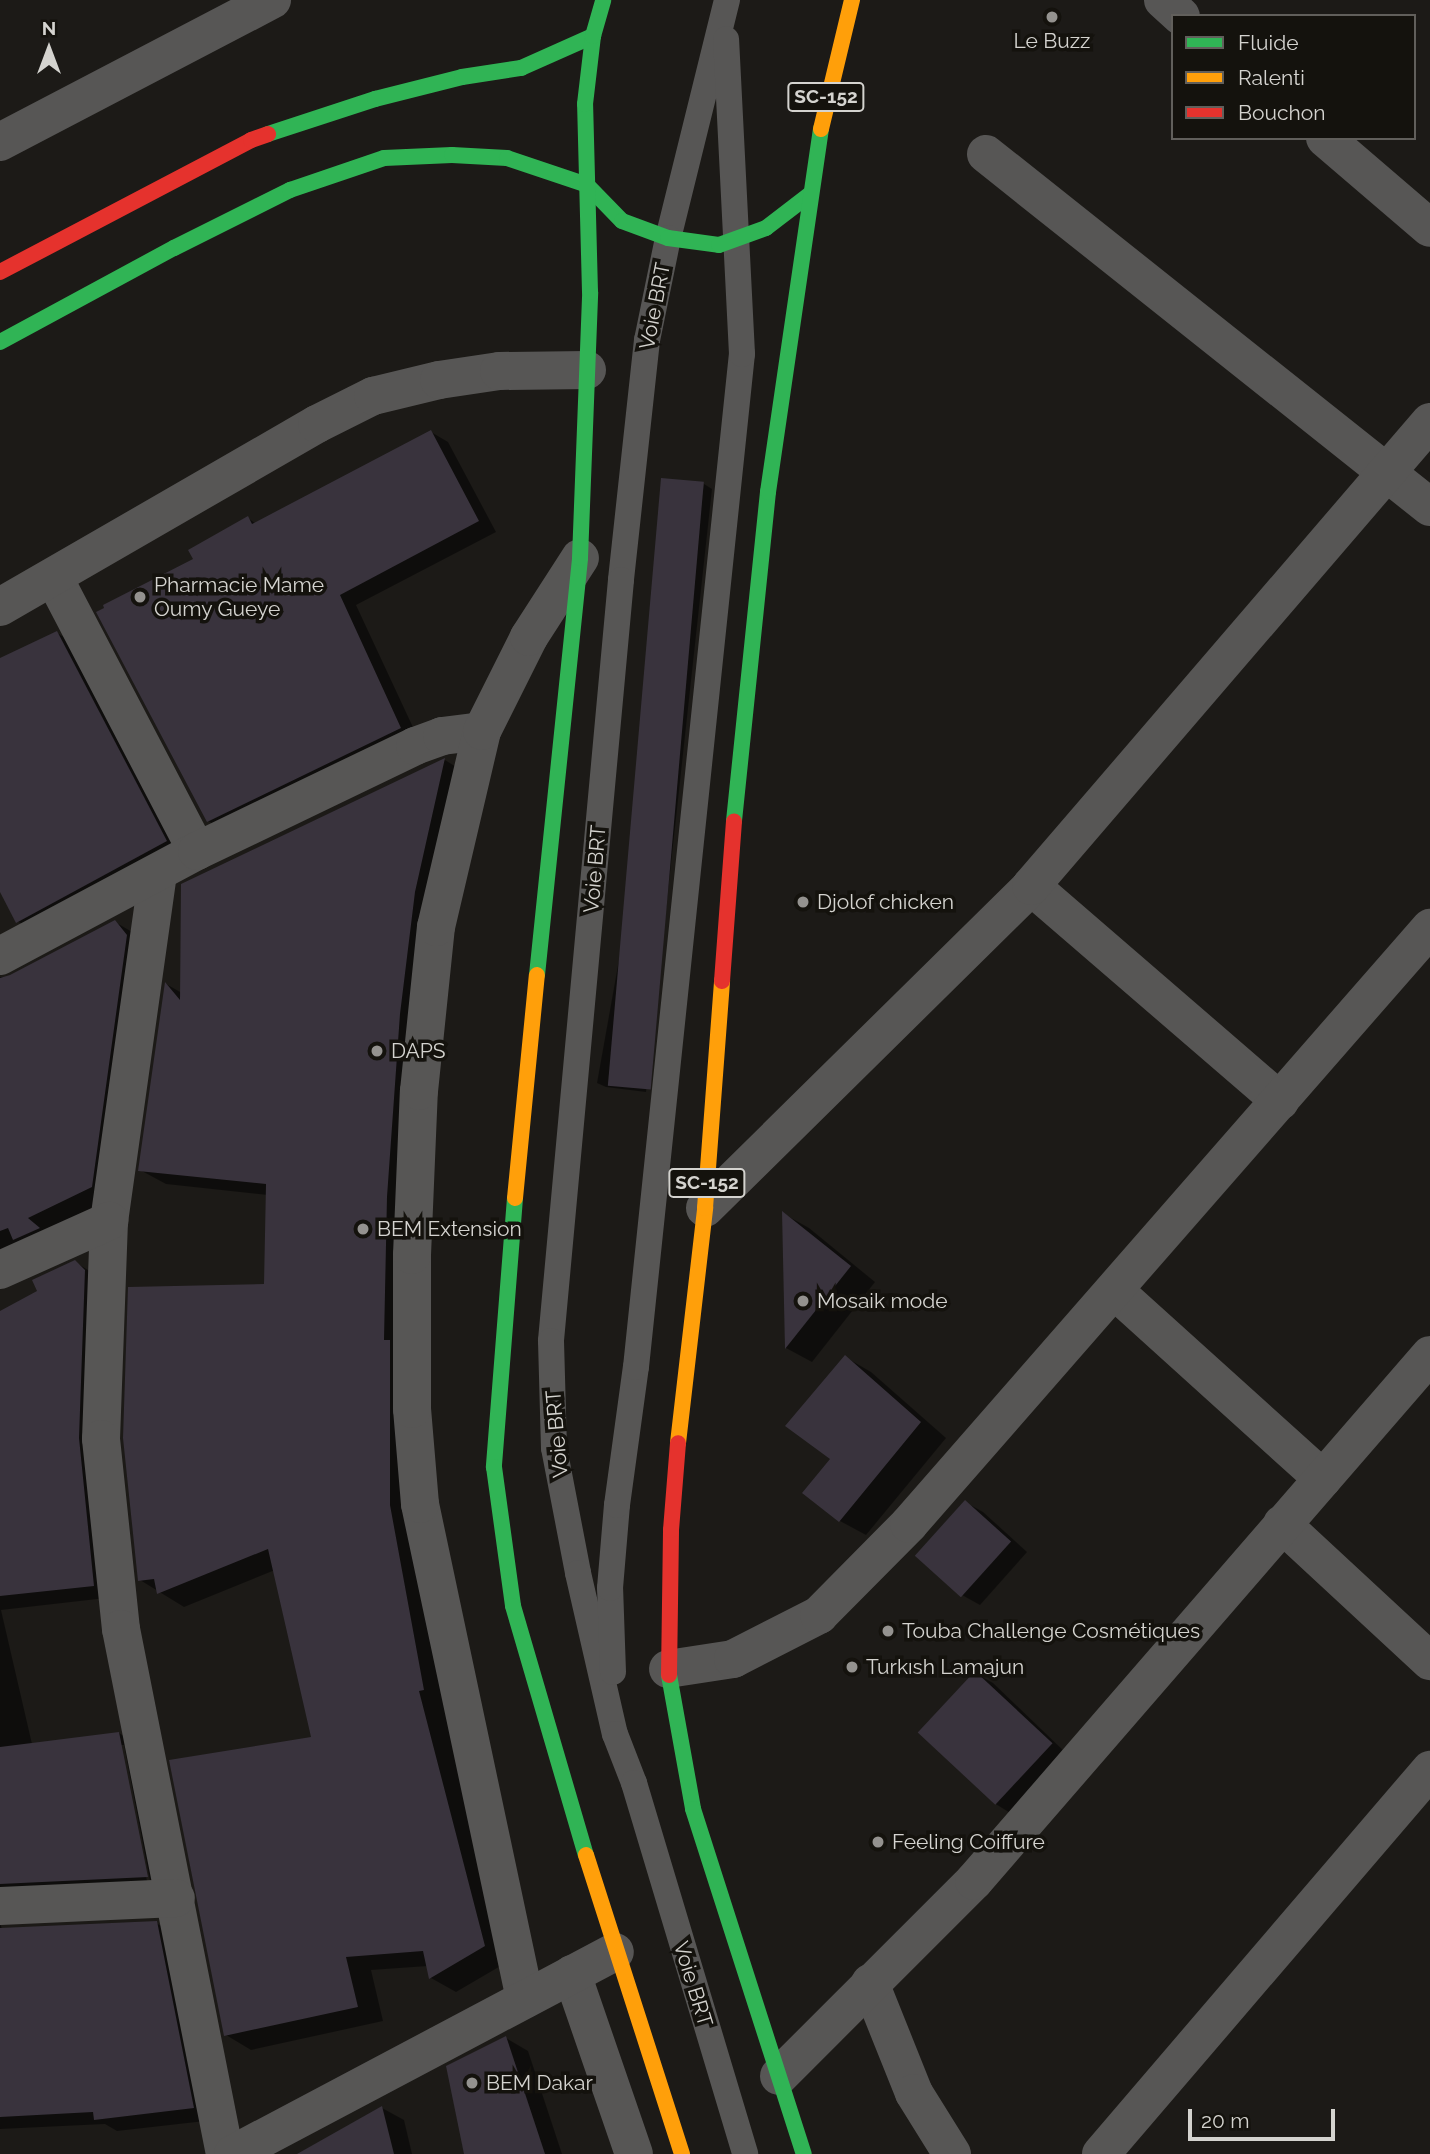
<!DOCTYPE html>
<html>
<head>
<meta charset="utf-8">
<style>
  body { margin:0 }
  #map { position:relative; width:1430px; height:2154px; overflow:hidden; background:#1c1a17; font-family:Raleway,sans-serif }
  div>[style] { position:absolute }
  .shadow>* { inset:0; background:#0007 }
  .building>* { inset:0; background:#39333d; transform-origin:0 0 }
  .lane>* { height:26px; margin:-13px; padding:0 13px; transform-origin:13px; border-radius:13px; background:#575655 }
  .street>* { height:38px; margin:-19px; padding:0 19px; transform-origin:19px; border-radius:19px; background:#575655 }
  .fast>* { height:16px; margin:-8px; padding:0 8px; transform-origin:8px; border-radius:8px; background:#30b455 }
  .slow>* { height:16px; margin:-8px; padding:0 8px; transform-origin:8px; border-radius:8px; background:#ff9f0a }
  .jam>* { height:16px; margin:-8px; padding:0 8px; transform-origin:8px; border-radius:8px; background:#e5322d }
  .dots>* { width:19px; height:19px; translate:-50% -50%; box-sizing:border-box; border:4px solid #14120d; border-radius:50% }
  span { translate:-50% -50%; white-space:nowrap; text-align:center; line-height:1.15; -webkit-text-stroke:7px #14120d; paint-order:stroke }
  .shield-label span { padding:2px 5px; background:#14120d; border:2px solid; border-radius:5px; -webkit-text-stroke-width:0 }
  .shield-label { font-size:19px; color:#d4d3cf; font-weight:700 }
  .poi-label { font-size:21px; color:#d4d3cf }
  .left { translate:0 -50%; text-align:left }
  .street-label { font-size:21px; color:#d4d3cf }
  .legend { position:absolute; left:1171px; top:14px; width:245px; height:126px; box-sizing:border-box; background:#14120d; border:2px solid #615f5b; margin:0; padding:9px 12px; list-style:none; font-size:21px; color:#d4d3cf }
  .legend li { display:flex; align-items:center; gap:14px; height:35px }
  .legend b { width:35px; border:2px solid #615f5b }
  .north { position:absolute; left:14px; top:14px; width:70px; height:70px; -webkit-text-stroke:5px #14120d; paint-order:stroke; rotate:0deg; font-size:19px; font-weight:700; line-height:28px; text-align:center; color:#d4d3cf }
  .north::after { content:''; display:block; margin:auto; width:24px; height:32px; background:#d4d3cf; clip-path:polygon(50% 0,100% 100%,50% 72%,0 100%) }
  .scale { position:absolute; left:1188px; top:2109px; width:147px; height:32px; box-sizing:border-box; border:4px solid #d4d3cf; border-top:0; padding-left:9px; font-size:21px; line-height:24px; white-space:nowrap; color:#d4d3cf; -webkit-text-stroke:5px #14120d; paint-order:stroke }
</style>
</head>
<body>
<div id="map">
  <div class="shadow">
    <div style="clip-path:polygon(431px 432px,448px 442px,496px 532px,356px 605px,418px 738px,226px 831px,208px 821px,195px 559px,248px 518px,256px 524px)"></div>
    <div style="clip-path:polygon(704px 484px,712px 489px,646px 1092px,606px 1087px,597px 1083px)"></div>
    <div style="clip-path:polygon(57px 633px,81px 647px,191px 855px,42px 935px,17px 921px,0 888px,0 660px)"></div>
    <div style="clip-path:polygon(445px 760px,469px 775px,409px 1354px,509px 1961px,456px 1992px,431px 1978px,428px 1966px,371px 1970px,383px 2021px,251px 2050px,226px 2035px,313px 1739px,275px 1570px,184px 1607px,140px 1580px,265px 1286px,268px 1195px,166px 1184px,140px 1170px,166px 984px,182px 993px,182px 886px)"></div>
    <div style="clip-path:polygon(115px 922px,139px 936px,116px 1200px,0 1252px,0 977px,11px 977px)"></div>
    <div style="clip-path:polygon(784px 1214px,809px 1228px,875px 1282px,812px 1362px,786px 1348px)"></div>
    <div style="clip-path:polygon(evenodd,75px 1262px,96px 1275px,115px 1597px,1px 1610px,32px 1744px,119px 1733px,140px 1746px,168px 1889px,0 1914px,0 1313px,40px 1292px,75px 1262px,120px 1745px,124px 1745px,151px 1886px,148px 1886px,120px 1745px)"></div>
    <div style="clip-path:polygon(845px 1357px,871px 1372px,946px 1438px,866px 1535px,840px 1521px,833px 1459px)"></div>
    <div style="clip-path:polygon(965px 1502px,983px 1512px,1027px 1552px,980px 1605px,962px 1595px)"></div>
    <div style="clip-path:polygon(975px 1673px,993px 1683px,1068px 1755px,1012px 1814px,994px 1803px)"></div>
    <div style="clip-path:polygon(0 1923px,2px 1929px,156px 1923px,177px 1935px,214px 2120px,117px 2131px,105px 2124px,0 2129px)"></div>
    <div style="clip-path:polygon(506px 2038px,528px 2051px,562px 2154px,466px 2154px)"></div>
    <div style="clip-path:polygon(382px 2108px,404px 2120px,412px 2154px,307px 2154px)"></div>
  </div>
  <div class="building">
    <div style="clip-path:polygon(431px 430px,479px 521px,340px 595px,401px 728px,207px 822px,96px 612px,104px 608px,103px 605px,193px 559px,188px 550px,248px 516px,252px 524px)"></div>
    <div style="left:661px;top:478px;width:43px;height:610px;rotate:5deg"></div>
    <div style="clip-path:polygon(57px 631px,167px 841px,16px 923px,0 892px,0 658px)"></div>
    <div style="clip-path:polygon(445px 758px,415px 892px,400px 1014px,387px 1197px,384px 1340px,390px 1340px,390px 1505px,424px 1690px,419px 1691px,485px 1946px,429px 1979px,423px 1951px,346px 1957px,358px 2007px,224px 2036px,169px 1760px,311px 1737px,268px 1549px,157px 1594px,154px 1579px,138px 1581px,123px 1438px,128px 1287px,264px 1284px,266px 1184px,138px 1171px,165px 982px,180px 1000px,181px 884px)"></div>
    <div style="clip-path:polygon(115px 920px,127px 935px,92px 1187px,28px 1218px,40px 1228px,13px 1240px,8px 1228px,0 1231px,0 978px,10px 975px)"></div>
    <div style="clip-path:polygon(782px 1211px,851px 1266px,785px 1349px)"></div>
    <div style="clip-path:polygon(75px 1260px,85px 1270px,79px 1438px,94px 1586px,0 1596px,0 1311px,37px 1291px,32px 1280px)"></div>
    <div style="clip-path:polygon(845px 1355px,921px 1422px,839px 1522px,802px 1493px,830px 1459px,785px 1426px)"></div>
    <div style="left:965px;top:1500px;width:62px;height:75px;rotate:42deg"></div>
    <div style="left:975px;top:1671px;width:106px;height:84px;rotate:43deg"></div>
    <div style="clip-path:polygon(119px 1732px,148px 1877px,0 1884px,0 1747px)"></div>
    <div style="clip-path:polygon(157px 1921px,194px 2108px,94px 2120px,93px 2112px,0 2117px,0 1928px)"></div>
    <div style="clip-path:polygon(506px 2036px,545px 2154px,464px 2154px,446px 2066px)"></div>
    <div style="clip-path:polygon(382px 2106px,394px 2154px,297px 2154px)"></div>
  </div>
  <div class="lane">
    <div style="left:727px;top:0;width:245px;rotate:103.9deg"></div>
    <div style="left:668px;top:238px;width:104px;rotate:101.6deg"></div>
    <div style="left:647px;top:340px;width:241px;rotate:96.2deg"></div>
    <div style="left:621px;top:580px;width:764px;rotate:95.26deg"></div>
    <div style="left:551px;top:1341px;width:107px;rotate:88.4deg"></div>
    <div style="left:554px;top:1448px;width:127px;rotate:79.1deg"></div>
    <div style="left:578px;top:1573px;width:165px;rotate:77.1deg"></div>
    <div style="left:615px;top:1734px;width:53px;rotate:68.8deg"></div>
    <div style="left:634px;top:1783px;width:387px;rotate:73.3deg"></div>
    <div style="left:613px;top:1672px;width:84px;rotate:-92deg"></div>
    <div style="left:610px;top:1588px;width:83px;rotate:-85.2deg"></div>
    <div style="left:617px;top:1505px;width:139px;rotate:-82.2deg"></div>
    <div style="left:636px;top:1367px;width:1019px;rotate:-84.03deg"></div>
    <div style="left:742px;top:354px;width:315px;rotate:-92.9deg"></div>
  </div>
  <div class="street">
    <div style="left:1163px;top:0;width:24px;rotate:42deg"></div>
    <div style="left:1325px;top:138px;width:138px;rotate:40.6deg"></div>
    <div style="left:0;top:142px;width:307px;rotate:-27.6deg"></div>
    <div style="left:986px;top:154px;width:567px;rotate:38.49deg"></div>
    <div style="left:54px;top:578px;width:308px;rotate:62.4deg"></div>
    <div style="left:0;top:607px;width:366px;rotate:-30deg"></div>
    <div style="left:317px;top:424px;width:63px;rotate:-26.6deg"></div>
    <div style="left:373px;top:396px;width:68px;rotate:-13.6deg"></div>
    <div style="left:439px;top:380px;width:61px;rotate:-8.5deg"></div>
    <div style="left:499px;top:371px;width:88px;rotate:-0.7deg"></div>
    <div style="left:158px;top:873px;width:351px;rotate:98deg"></div>
    <div style="left:109px;top:1221px;width:218px;rotate:92.1deg"></div>
    <div style="left:101px;top:1439px;width:191px;rotate:84deg"></div>
    <div style="left:121px;top:1629px;width:535px;rotate:78.8deg"></div>
    <div style="left:1031px;top:886px;width:329px;rotate:40.8deg"></div>
    <div style="left:0;top:956px;width:223px;rotate:-28.1deg"></div>
    <div style="left:197px;top:851px;width:242px;rotate:-25.7deg"></div>
    <div style="left:415px;top:746px;width:29px;rotate:-20deg"></div>
    <div style="left:442px;top:736px;width:40px;rotate:-7.1deg"></div>
    <div style="left:705px;top:1208px;width:458px;rotate:-44.6deg"></div>
    <div style="left:1031px;top:886px;width:612px;rotate:-49.31deg"></div>
    <div style="left:0;top:1270px;width:120px;rotate:-24.2deg"></div>
    <div style="left:1115px;top:1291px;width:280px;rotate:42.1deg"></div>
    <div style="left:1282px;top:1524px;width:202px;rotate:42.8deg"></div>
    <div style="left:668px;top:1669px;width:66px;rotate:-8.7deg"></div>
    <div style="left:733px;top:1659px;width:97px;rotate:-27.1deg"></div>
    <div style="left:819px;top:1615px;width:128px;rotate:-45.3deg"></div>
    <div style="left:909px;top:1524px;width:792px;rotate:-48.84deg"></div>
    <div style="left:0;top:1906px;width:176px;rotate:-2.6deg"></div>
    <div style="left:572px;top:1974px;width:190px;rotate:71deg"></div>
    <div style="left:870px;top:1983px;width:118px;rotate:68.2deg"></div>
    <div style="left:914px;top:2093px;width:72px;rotate:58.1deg"></div>
    <div style="left:525px;top:1999px;width:506px;rotate:-101.98deg"></div>
    <div style="left:420px;top:1504px;width:95px;rotate:-94.8deg"></div>
    <div style="left:412px;top:1409px;width:154px;rotate:-90deg"></div>
    <div style="left:412px;top:1255px;width:164px;rotate:-87.6deg"></div>
    <div style="left:419px;top:1091px;width:165px;rotate:-84.1deg"></div>
    <div style="left:436px;top:927px;width:201px;rotate:-76.8deg"></div>
    <div style="left:482px;top:731px;width:105px;rotate:-63.4deg"></div>
    <div style="left:529px;top:637px;width:94px;rotate:-57.2deg"></div>
    <div style="left:779px;top:2076px;width:276px;rotate:-45deg"></div>
    <div style="left:974px;top:1881px;width:696px;rotate:-49.08deg"></div>
    <div style="left:233px;top:2154px;width:432px;rotate:-27.9deg"></div>
    <div style="left:1101px;top:2154px;width:506px;rotate:-49.41deg"></div>
  </div>
  <div class="fast">
    <div style="left:268px;top:134px;width:113px;rotate:-18.1deg"></div>
    <div style="left:375px;top:99px;width:90px;rotate:-14.2deg"></div>
    <div style="left:462px;top:77px;width:60px;rotate:-8.7deg"></div>
    <div style="left:521px;top:68px;width:79px;rotate:-24deg"></div>
    <div style="left:0;top:342px;width:198px;rotate:-28.4deg"></div>
    <div style="left:174px;top:248px;width:130px;rotate:-26.6deg"></div>
    <div style="left:290px;top:190px;width:99px;rotate:-18.8deg"></div>
    <div style="left:384px;top:158px;width:68px;rotate:-2.5deg"></div>
    <div style="left:452px;top:155px;width:55px;rotate:3.1deg"></div>
    <div style="left:507px;top:158px;width:84px;rotate:18.6deg"></div>
    <div style="left:587px;top:185px;width:50px;rotate:45.8deg"></div>
    <div style="left:622px;top:221px;width:49px;rotate:20.3deg"></div>
    <div style="left:668px;top:238px;width:51px;rotate:7.8deg"></div>
    <div style="left:719px;top:245px;width:50px;rotate:-19.9deg"></div>
    <div style="left:766px;top:228px;width:54px;rotate:-37.5deg"></div>
    <div style="left:734px;top:821px;width:331px;rotate:-84.1deg"></div>
    <div style="left:768px;top:492px;width:367px;rotate:-81.7deg"></div>
    <div style="left:537px;top:975px;width:419px;rotate:-84.1deg"></div>
    <div style="left:580px;top:558px;width:266px;rotate:-87.8deg"></div>
    <div style="left:590px;top:292px;width:188px;rotate:-91.5deg"></div>
    <div style="left:585px;top:104px;width:68px;rotate:-83.3deg"></div>
    <div style="left:593px;top:36px;width:37px;rotate:-74deg"></div>
    <div style="left:515px;top:1198px;width:270px;rotate:94.5deg"></div>
    <div style="left:494px;top:1467px;width:140px;rotate:82.2deg"></div>
    <div style="left:513px;top:1606px;width:259px;rotate:73.7deg"></div>
    <div style="left:669px;top:1675px;width:136px;rotate:79.8deg"></div>
    <div style="left:693px;top:1809px;width:362px;rotate:72.2deg"></div>
  </div>
  <div class="slow">
    <div style="left:821px;top:129px;width:133px;rotate:-76.5deg"></div>
    <div style="left:515px;top:1198px;width:224px;rotate:-84.4deg"></div>
    <div style="left:678px;top:1443px;width:237px;rotate:-83.4deg"></div>
    <div style="left:705px;top:1208px;width:228px;rotate:-85.7deg"></div>
    <div style="left:586px;top:1855px;width:314px;rotate:72.2deg"></div>
  </div>
  <div class="jam">
    <div style="left:0;top:272px;width:284px;rotate:-27.7deg"></div>
    <div style="left:251px;top:140px;width:18px;rotate:-19deg"></div>
    <div style="left:722px;top:981px;width:160px;rotate:-85.7deg"></div>
    <div style="left:669px;top:1675px;width:145px;rotate:-89.2deg"></div>
    <div style="left:671px;top:1530px;width:87px;rotate:-85.4deg"></div>
  </div>
  <div class="dots">
    <div style="left:1052px;top:17px;background:#94928f"></div>
    <div style="left:140px;top:597px;background:#94928f"></div>
    <div style="left:803px;top:902px;background:#94928f"></div>
    <div style="left:377px;top:1051px;background:#94928f"></div>
    <div style="left:363px;top:1229px;background:#94928f"></div>
    <div style="left:803px;top:1301px;background:#94928f"></div>
    <div style="left:888px;top:1631px;background:#94928f"></div>
    <div style="left:852px;top:1667px;background:#94928f"></div>
    <div style="left:878px;top:1842px;background:#94928f"></div>
    <div style="left:472px;top:2083px;background:#94928f"></div>
  </div>
  <div class="shield-label">
    <span style="left:826px;top:97px">SC-152</span>
    <span style="left:707px;top:1183px">SC-152</span>
  </div>
  <div class="poi-label">
    <span style="left:1052px;top:41px">Le Buzz</span>
    <span class="left" style="left:154px;top:597px">Pharmacie Mame<br>Oumy Gueye</span>
    <span class="left" style="left:817px;top:902px">Djolof chicken</span>
    <span class="left" style="left:391px;top:1051px">DAPS</span>
    <span class="left" style="left:377px;top:1229px">BEM Extension</span>
    <span class="left" style="left:817px;top:1301px">Mosaik mode</span>
    <span class="left" style="left:902px;top:1631px">Touba Challenge Cosmétiques</span>
    <span class="left" style="left:866px;top:1667px">Turkısh Lamajun</span>
    <span class="left" style="left:892px;top:1842px">Feeling Coiffure</span>
    <span class="left" style="left:486px;top:2083px">BEM Dakar</span>
  </div>
  <div class="street-label">
    <span style="left:655px;top:306px;rotate:-79deg">Voie BRT</span>
    <span style="left:595px;top:869px;rotate:-85deg">Voie BRT</span>
    <span style="left:557px;top:1434px;rotate:-95deg">Voie BRT</span>
    <span style="left:693px;top:1984px;rotate:73deg">Voie BRT</span>
  </div>
  <ul class="legend">
  <li><b style="height:9px;background:#30b455"></b>Fluide</li>
  <li><b style="height:9px;background:#ff9f0a"></b>Ralenti</li>
  <li><b style="height:9px;background:#e5322d"></b>Bouchon</li>
  </ul>
  <div class="north">N</div>
  <div class="scale">20 m</div>
</div>
</body>
</html>
